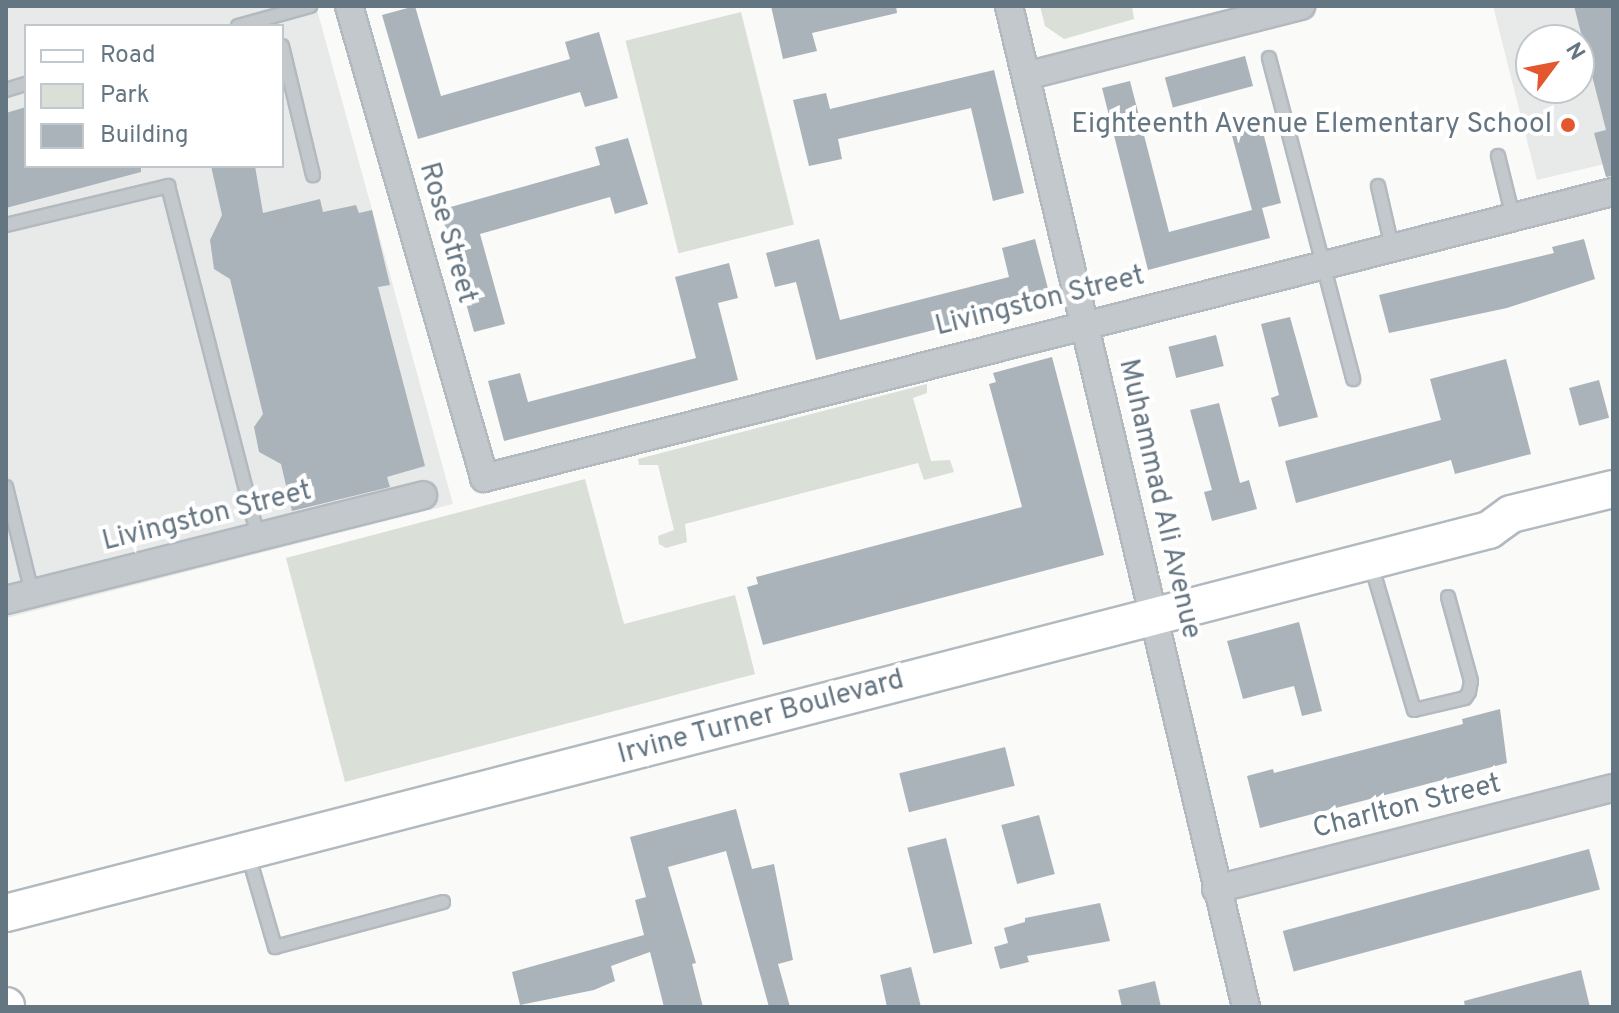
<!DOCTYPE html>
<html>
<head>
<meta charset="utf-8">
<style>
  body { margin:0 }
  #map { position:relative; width:1619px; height:1013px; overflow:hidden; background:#fafaf8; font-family:Overpass,sans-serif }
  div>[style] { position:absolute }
  .built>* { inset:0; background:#e8e9e9 }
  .green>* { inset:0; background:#dadfd7; transform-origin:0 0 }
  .building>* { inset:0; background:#aab3b9; transform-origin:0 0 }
  .roads { filter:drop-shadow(2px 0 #b3babf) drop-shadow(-2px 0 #b3babf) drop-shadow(0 2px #b3babf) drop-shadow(0 -2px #b3babf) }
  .lane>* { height:12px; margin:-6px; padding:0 6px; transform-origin:6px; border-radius:6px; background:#c3c8cc }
  .street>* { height:26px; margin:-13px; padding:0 13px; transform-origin:13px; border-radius:13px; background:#c3c8cc }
  .secondary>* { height:36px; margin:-18px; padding:0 18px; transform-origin:18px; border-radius:18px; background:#fff }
  .dots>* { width:22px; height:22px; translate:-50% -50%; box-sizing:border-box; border:4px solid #fff; border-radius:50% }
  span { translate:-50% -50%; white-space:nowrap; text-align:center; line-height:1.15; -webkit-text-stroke:8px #fff; paint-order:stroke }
  .poi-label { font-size:28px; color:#657683 }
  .right { translate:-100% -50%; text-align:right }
  .street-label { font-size:28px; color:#657683 }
  .frame { position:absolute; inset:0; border:8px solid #657683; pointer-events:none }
  .legend { position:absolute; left:24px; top:24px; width:260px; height:144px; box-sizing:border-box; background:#fff; border:2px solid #c1c8cd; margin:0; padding:10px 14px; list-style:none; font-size:24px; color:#657683 }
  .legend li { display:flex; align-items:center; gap:16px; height:40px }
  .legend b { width:40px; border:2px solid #c1c8cd }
  .north { position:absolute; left:1515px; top:24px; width:80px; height:80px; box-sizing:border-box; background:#fff; border:2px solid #c1c8cd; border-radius:50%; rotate:58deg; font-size:22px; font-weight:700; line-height:32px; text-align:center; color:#657683 }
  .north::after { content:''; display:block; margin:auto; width:28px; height:36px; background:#e4572e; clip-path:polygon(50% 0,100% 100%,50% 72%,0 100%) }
</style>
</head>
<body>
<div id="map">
  <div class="built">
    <div style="clip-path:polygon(evenodd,6px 6px,316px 6px,453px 504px,6px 618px,6px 6px,26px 26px,282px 26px,282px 166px,26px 166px,26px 26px)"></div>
    <div style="clip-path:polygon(evenodd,1493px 6px,1613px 6px,1613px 162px,1537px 180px,1493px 6px,1531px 40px,1579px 40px,1579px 88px,1531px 88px,1531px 40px)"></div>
  </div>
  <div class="green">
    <div style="clip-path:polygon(1040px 6px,1132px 6px,1134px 19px,1064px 39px,1045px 26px)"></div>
    <div style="left:741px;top:12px;width:219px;height:119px;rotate:76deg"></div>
    <div style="clip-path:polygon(927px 384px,927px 393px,913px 398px,931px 461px,950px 460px,954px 472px,924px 480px,918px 463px,685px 524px,687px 542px,666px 548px,659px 544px,658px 536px,674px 530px,658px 465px,639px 465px,638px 459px)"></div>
    <div style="clip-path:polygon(585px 479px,624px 624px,735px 595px,755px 674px,345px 782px,286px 558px)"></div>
  </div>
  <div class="building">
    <div style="clip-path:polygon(415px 6px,441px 96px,570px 59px,565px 42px,599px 32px,618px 98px,585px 107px,580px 92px,418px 139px,382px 15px)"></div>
    <div style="clip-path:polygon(771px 6px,896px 6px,897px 13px,812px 33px,817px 51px,783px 59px)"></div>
    <div style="clip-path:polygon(1574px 6px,1613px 6px,1613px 176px,1606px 177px,1594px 133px,1606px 130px)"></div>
    <div style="left:1245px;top:56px;width:31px;height:83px;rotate:75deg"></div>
    <div style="clip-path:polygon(994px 70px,1024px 193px,993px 201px,971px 108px,838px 139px,842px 159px,809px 166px,793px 100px,826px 93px,830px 109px)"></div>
    <div style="clip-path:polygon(1130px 81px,1169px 232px,1252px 210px,1231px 132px,1261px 124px,1281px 203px,1262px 208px,1270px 238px,1148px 270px,1102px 88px)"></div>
    <div style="clip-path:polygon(26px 107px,26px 166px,141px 166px,141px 172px,6px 208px,6px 113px)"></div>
    <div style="clip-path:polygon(628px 138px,648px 204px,615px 214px,610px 197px,480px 234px,505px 324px,474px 332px,440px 210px,600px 165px,595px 147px)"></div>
    <div style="clip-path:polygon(211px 166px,255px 166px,263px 213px,320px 199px,323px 212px,356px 205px,359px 213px,372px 210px,390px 285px,378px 287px,425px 466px,387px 477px,390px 487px,292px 511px,281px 464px,259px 452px,254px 427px,263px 414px,230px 279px,214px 269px,210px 240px,222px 215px)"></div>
    <div style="clip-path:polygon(819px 239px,840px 320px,1009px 277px,1002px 248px,1035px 239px,1051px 300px,816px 360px,796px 282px,775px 287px,766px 253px)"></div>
    <div style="clip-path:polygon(1584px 239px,1595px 279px,1507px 308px,1389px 333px,1379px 295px,1554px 253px,1552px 247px)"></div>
    <div style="clip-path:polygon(729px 263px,738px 298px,718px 303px,738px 380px,504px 441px,488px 381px,520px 373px,528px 402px,696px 358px,675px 277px)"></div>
    <div style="clip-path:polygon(1290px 317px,1318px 417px,1279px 427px,1271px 398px,1279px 395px,1261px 324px)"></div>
    <div style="left:1216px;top:335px;width:32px;height:49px;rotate:76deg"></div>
    <div style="clip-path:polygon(1052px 357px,1104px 555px,763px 645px,747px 587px,758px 584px,756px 577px,1022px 507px,989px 384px,996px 382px,993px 373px)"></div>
    <div style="clip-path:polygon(1506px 359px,1531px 454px,1455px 474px,1451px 460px,1296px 503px,1285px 461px,1441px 420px,1430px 379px)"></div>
    <div style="left:1599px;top:380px;width:39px;height:31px;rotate:75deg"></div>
    <div style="clip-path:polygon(1219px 403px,1240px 483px,1249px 480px,1257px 509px,1212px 521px,1204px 492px,1212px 490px,1190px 410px)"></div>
    <div style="clip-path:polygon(1299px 622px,1322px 711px,1302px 716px,1294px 686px,1243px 699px,1227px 641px)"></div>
    <div style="clip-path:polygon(1500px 709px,1507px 763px,1260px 828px,1247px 776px,1273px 769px,1274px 773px,1463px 724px,1462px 719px)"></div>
    <div style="left:1005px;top:747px;width:40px;height:109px;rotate:76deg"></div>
    <div style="clip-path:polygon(736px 809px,752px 869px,774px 864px,793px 960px,778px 964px,790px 1007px,769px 1007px,726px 851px,668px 867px,696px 963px,692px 964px,703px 1007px,664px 1007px,650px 952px,611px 966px,615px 981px,594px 990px,520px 1005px,512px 972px,644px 935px,635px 900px,646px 897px,630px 837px)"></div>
    <div style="left:1039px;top:815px;width:61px;height:39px;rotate:75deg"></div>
    <div style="left:946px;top:838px;width:109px;height:40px;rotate:76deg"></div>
    <div style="left:1589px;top:849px;width:42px;height:317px;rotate:75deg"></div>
    <div style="clip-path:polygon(1100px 903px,1110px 941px,1027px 956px,1029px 962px,1000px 969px,994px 947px,1008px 943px,1004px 928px,1025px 922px,1025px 918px)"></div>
    <div style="clip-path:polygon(911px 967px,921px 1007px,887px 1007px,880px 975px)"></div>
    <div style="clip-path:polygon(1581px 970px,1590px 1007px,1465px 1007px,1464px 1001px)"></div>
    <div style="clip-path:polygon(1155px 981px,1161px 1007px,1122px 1007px,1118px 990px)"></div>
  </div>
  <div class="roads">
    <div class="lane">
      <div style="left:238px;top:26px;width:75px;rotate:-15.5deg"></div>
      <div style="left:282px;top:46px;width:133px;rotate:76.5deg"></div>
      <div style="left:1269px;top:58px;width:332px;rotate:75.3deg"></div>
      <div style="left:6px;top:90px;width:21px;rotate:-17deg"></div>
      <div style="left:1498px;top:156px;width:63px;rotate:76.2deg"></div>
      <div style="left:1378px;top:186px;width:63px;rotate:77.1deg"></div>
      <div style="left:6px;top:225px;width:167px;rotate:-13.5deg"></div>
      <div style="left:168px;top:186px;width:362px;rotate:75.6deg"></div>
      <div style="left:6px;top:487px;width:109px;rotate:76.2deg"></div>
      <div style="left:1371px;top:564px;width:152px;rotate:73.6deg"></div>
      <div style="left:1414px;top:710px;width:52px;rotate:-13.2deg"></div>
      <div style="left:1465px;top:698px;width:7px;rotate:-56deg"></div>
      <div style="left:1469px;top:692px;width:11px;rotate:-80deg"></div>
      <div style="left:1471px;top:681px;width:87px;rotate:-105.3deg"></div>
      <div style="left:248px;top:854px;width:97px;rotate:73.8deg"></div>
      <div style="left:275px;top:947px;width:174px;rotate:-15deg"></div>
    </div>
    <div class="street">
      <div style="left:349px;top:6px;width:491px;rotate:74deg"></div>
      <div style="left:484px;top:478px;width:1165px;rotate:-14.22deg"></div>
      <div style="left:1009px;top:6px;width:1029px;rotate:76.68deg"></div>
      <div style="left:1026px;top:76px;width:284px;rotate:-14.3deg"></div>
      <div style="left:6px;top:600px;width:430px;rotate:-14.1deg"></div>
      <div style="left:1216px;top:889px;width:410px;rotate:-14.3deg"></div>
    </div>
    <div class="secondary">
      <div style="left:6px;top:913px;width:1532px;rotate:-14.48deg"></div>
      <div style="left:1489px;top:530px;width:27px;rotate:-36deg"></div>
      <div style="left:1511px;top:514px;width:105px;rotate:-13.8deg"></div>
      <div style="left:6px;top:1006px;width:1px;rotate:90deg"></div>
    </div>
  </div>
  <div class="dots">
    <div style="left:1568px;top:125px;background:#e4572e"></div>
  </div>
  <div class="poi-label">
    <span class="right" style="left:1552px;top:125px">Eighteenth Avenue Elementary School</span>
  </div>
  <div class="street-label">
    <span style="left:447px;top:233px;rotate:74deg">Rose Street</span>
    <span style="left:1040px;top:302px;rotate:-14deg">Livingston Street</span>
    <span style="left:1159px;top:499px;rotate:77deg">Muhammad Ali Avenue</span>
    <span style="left:207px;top:517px;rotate:-14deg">Livingston Street</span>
    <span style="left:761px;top:718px;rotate:-15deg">Irvine Turner Boulevard</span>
    <span style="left:1407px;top:807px;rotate:-14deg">Charlton Street</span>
  </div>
  <div class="frame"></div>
  <ul class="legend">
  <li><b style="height:10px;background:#fff"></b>Road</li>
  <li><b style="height:22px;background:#dadfd7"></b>Park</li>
  <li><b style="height:22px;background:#aab3b9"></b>Building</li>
  </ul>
  <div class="north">N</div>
</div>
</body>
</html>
